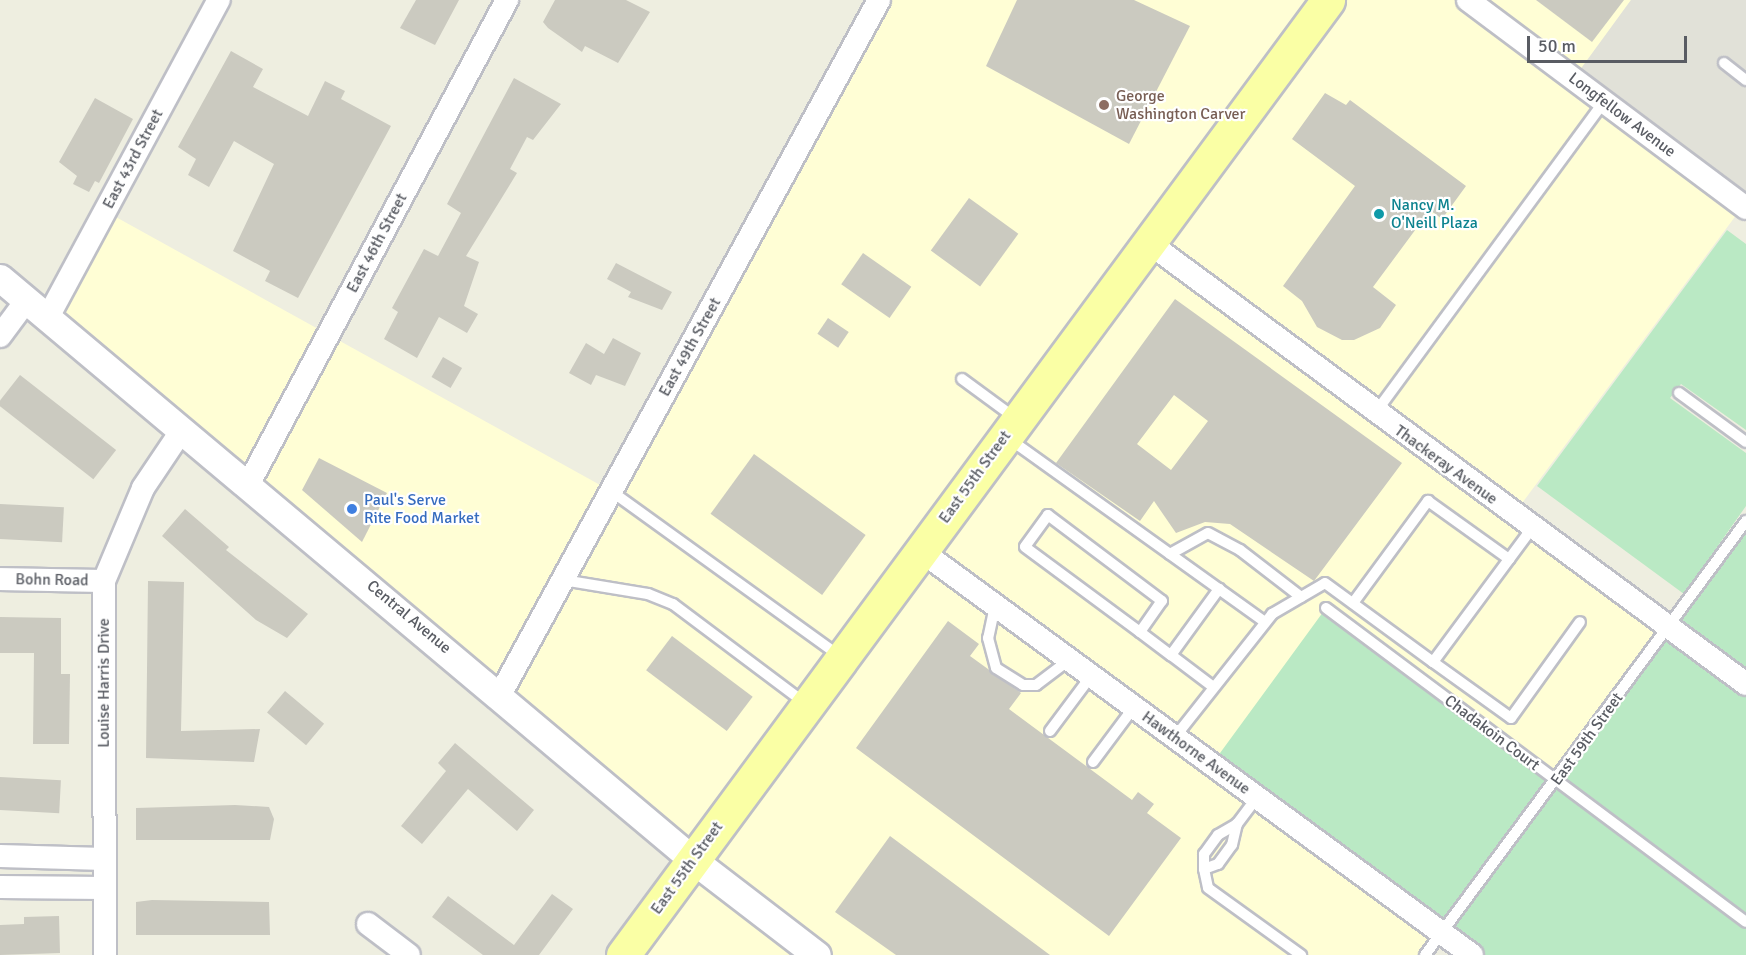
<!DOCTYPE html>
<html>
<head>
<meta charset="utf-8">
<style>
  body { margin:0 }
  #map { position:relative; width:1746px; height:955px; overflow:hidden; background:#eeeee0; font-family:Signika,sans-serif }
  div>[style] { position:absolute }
  .commercial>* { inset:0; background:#fffed5 }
  .industrial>* { inset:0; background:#e1e1d8 }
  .green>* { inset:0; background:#bae9c4 }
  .building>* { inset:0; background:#cbcac0; transform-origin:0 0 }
  .roads { filter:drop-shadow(2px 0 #bebfc6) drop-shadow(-2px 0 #bebfc6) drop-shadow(0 2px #bebfc6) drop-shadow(0 -2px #bebfc6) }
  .service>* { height:10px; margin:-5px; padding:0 5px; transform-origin:5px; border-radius:5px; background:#fff }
  .minor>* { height:22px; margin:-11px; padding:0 11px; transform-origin:11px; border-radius:11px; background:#fff }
  .tertiary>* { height:27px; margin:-13.5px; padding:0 13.5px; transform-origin:13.5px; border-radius:13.5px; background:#fff }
  .primary>* { height:33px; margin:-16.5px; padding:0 16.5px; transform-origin:16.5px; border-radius:16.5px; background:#faffa5 }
  .dots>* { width:16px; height:16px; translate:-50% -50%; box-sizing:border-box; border:3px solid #fff; border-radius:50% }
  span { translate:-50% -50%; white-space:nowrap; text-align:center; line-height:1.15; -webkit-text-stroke:4.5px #fff; paint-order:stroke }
  .education-label { font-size:16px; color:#785e54 }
  .left { translate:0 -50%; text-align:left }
  .street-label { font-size:16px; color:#595c63 }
  .culture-label { font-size:16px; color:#0d838f }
  .shop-label { font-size:16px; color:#366cbe }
  .scale { position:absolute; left:1527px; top:36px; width:160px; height:27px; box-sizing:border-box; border:3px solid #595c63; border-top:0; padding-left:8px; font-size:18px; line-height:21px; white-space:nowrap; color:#595c63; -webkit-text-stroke:4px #fff; paint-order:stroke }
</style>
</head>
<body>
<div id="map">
  <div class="commercial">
    <div style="clip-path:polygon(879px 0,1631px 0,1574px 79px,1743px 206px,1514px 514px,1668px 627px,1425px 955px,623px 955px,693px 860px,48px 317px,105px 211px,611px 491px)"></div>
  </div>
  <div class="industrial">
    <div style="clip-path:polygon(1631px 0,1746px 0,1746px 208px,1574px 78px)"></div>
  </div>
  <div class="green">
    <div style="clip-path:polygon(1727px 230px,1746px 244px,1746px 430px,1681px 384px,1670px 398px,1746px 453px,1746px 506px,1684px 594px,1537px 486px)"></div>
    <div style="clip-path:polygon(1746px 520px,1746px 955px,1472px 955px,1212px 764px,1326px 608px,1556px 781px)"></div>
  </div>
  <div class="building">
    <div style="clip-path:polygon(416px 0,459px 0,435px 45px,400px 28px)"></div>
    <div style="clip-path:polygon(555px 0,626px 0,650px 12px,618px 63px,585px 46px,582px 52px,548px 28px,543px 22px)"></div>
    <div style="clip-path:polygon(1017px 0,1134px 0,1190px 26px,1129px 144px,986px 66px)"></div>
    <div style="clip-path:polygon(1536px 0,1624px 0,1592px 42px)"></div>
    <div style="clip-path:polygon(231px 51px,263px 69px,253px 87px,308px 116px,325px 81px,345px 91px,341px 99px,391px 126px,298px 298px,265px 281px,270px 271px,233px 251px,274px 164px,234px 141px,209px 187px,188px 175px,196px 159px,178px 147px)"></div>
    <div style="clip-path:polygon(514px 78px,561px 104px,533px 140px,527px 137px,510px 169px,517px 173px,466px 256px,479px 262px,464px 306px,478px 314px,467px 333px,439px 317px,417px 358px,384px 339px,398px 312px,392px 308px,424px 249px,438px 256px,461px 213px,447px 204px)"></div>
    <div style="clip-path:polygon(1325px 93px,1346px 105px,1350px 100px,1466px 186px,1442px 219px,1430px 210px,1373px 287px,1396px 305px,1380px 328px,1354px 340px,1342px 340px,1317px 327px,1302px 301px,1283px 286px,1355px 186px,1292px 139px)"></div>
    <div style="clip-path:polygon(95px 98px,133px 119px,99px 183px,95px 181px,89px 192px,73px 184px,77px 176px,59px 162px)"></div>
    <div style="left:969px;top:198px;width:61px;height:65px;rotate:36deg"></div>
    <div style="left:863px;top:253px;width:59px;height:38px;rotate:35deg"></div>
    <div style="clip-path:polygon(616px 263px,672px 292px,662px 310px,628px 297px,631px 292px,607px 279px)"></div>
    <div style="clip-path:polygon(evenodd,1175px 299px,1402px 463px,1314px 581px,1230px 524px,1205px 522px,1176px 533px,1154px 501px,1140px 521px,1056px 463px,1175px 299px,1174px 395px,1208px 421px,1171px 470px,1137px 444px,1174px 395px)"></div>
    <div style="left:828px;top:318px;width:25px;height:19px;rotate:34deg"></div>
    <div style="clip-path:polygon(613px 338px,641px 353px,625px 386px,596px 375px,591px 385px,569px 373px,586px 343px,604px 354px)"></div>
    <div style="left:443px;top:357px;width:22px;height:23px;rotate:30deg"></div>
    <div style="left:20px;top:375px;width:122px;height:37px;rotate:38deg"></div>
    <div style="left:754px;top:454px;width:138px;height:74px;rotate:36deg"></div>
    <div style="clip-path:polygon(319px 458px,387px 493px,362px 542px,302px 490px)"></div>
    <div style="left:0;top:504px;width:64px;height:35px;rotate:3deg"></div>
    <div style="clip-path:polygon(185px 509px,229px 547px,226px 550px,308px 614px,287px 638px,256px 620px,162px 536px)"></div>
    <div style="clip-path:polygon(148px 581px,184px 582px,181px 731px,260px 729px,254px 762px,146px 758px)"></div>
    <div style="clip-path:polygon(0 617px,61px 618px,61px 674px,70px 674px,69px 744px,33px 744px,34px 653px,0 653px)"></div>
    <div style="clip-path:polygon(948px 621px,979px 644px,970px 656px,1021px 693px,1009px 709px,1132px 800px,1138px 792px,1154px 804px,1147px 813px,1181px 838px,1109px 936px,856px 748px)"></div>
    <div style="left:672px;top:636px;width:101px;height:43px;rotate:37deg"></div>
    <div style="left:285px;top:691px;width:51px;height:28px;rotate:40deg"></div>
    <div style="clip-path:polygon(455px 743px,534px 810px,517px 831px,468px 789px,422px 844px,401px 826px,446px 771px,438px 763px)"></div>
    <div style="left:0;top:777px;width:61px;height:33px;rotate:3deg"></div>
    <div style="clip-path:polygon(235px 805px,269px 807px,274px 819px,270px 840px,136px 840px,136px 808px)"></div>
    <div style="clip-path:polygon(890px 836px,1050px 955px,896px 955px,835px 912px)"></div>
    <div style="clip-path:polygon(552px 894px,573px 909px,539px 955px,483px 955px,432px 917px,448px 896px,514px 945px)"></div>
    <div style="clip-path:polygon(152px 900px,269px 902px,270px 935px,136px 935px,136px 902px)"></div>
    <div style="clip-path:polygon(59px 916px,60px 953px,0 955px,0 925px,24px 924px,24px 917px)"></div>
  </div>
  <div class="roads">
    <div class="service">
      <div style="left:1724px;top:63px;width:28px;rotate:38deg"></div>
      <div style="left:962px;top:379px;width:66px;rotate:36.3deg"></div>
      <div style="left:1679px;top:393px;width:83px;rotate:36.2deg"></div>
      <div style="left:1376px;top:412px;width:385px;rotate:-53.7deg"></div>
      <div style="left:1008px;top:438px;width:316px;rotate:35.6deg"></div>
      <div style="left:611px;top:491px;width:282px;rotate:35.8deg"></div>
      <div style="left:1170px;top:554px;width:43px;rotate:-28.9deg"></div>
      <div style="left:1208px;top:533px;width:36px;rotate:28deg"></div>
      <div style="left:1240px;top:550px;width:77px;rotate:37.6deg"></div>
      <div style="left:563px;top:580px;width:86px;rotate:9.4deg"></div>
      <div style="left:648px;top:594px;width:27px;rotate:22deg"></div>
      <div style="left:673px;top:604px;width:165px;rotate:36.9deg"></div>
      <div style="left:1353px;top:603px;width:127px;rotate:-53.7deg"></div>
      <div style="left:1428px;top:501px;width:100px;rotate:35.6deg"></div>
      <div style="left:995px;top:606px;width:33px;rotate:102deg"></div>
      <div style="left:988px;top:638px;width:31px;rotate:75deg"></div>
      <div style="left:996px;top:668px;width:32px;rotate:32deg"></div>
      <div style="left:1023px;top:685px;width:13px"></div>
      <div style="left:1036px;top:685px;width:41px;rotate:-37.1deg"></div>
      <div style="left:1326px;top:608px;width:524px;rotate:36.78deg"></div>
      <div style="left:1140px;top:632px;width:38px;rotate:-55deg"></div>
      <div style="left:1162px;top:601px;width:143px;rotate:-143deg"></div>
      <div style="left:1048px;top:515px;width:39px;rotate:126deg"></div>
      <div style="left:1025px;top:547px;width:143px;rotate:36.5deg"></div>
      <div style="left:1140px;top:632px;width:39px;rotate:37deg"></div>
      <div style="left:1171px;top:655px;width:51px;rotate:37.1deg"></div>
      <div style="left:1171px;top:655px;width:82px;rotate:-54deg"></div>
      <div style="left:1433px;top:662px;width:96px;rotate:35.7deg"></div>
      <div style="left:1511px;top:718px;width:118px;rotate:-54.3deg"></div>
      <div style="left:1050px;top:731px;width:69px;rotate:-53.3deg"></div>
      <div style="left:1175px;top:737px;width:157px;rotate:-51.7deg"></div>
      <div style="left:1272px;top:614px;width:61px;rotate:-30.3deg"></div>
      <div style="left:1325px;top:583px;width:134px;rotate:36.2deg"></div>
      <div style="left:1433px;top:662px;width:167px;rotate:-53.5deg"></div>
      <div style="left:1093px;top:762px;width:69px;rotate:-53.3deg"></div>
      <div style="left:1237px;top:824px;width:22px;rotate:150deg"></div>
      <div style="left:1218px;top:835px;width:24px;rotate:126deg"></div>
      <div style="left:1204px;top:854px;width:15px;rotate:90deg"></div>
      <div style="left:1204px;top:869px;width:15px;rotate:-20deg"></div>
      <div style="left:1218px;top:864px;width:24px;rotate:-54deg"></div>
      <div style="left:1232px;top:845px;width:22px;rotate:-77deg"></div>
      <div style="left:1237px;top:824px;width:34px;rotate:-53deg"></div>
      <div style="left:1204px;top:869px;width:19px;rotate:78deg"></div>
      <div style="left:1208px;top:888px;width:115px;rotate:35.8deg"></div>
      <div style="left:1425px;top:955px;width:540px;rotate:-53.51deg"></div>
    </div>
    <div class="minor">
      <div style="left:1468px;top:0;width:347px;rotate:36.8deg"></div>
      <div style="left:1149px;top:243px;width:742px;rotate:36.45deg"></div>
      <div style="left:48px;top:317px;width:360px;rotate:-61.7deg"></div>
      <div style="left:0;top:336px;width:44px;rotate:-53.4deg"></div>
      <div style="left:248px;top:485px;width:550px;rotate:-61.9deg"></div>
      <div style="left:921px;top:551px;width:683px;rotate:36.25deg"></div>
      <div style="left:0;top:579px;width:104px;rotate:1.1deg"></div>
      <div style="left:501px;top:693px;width:789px;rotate:-61.39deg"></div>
      <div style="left:0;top:856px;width:104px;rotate:1.7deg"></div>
      <div style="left:0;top:887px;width:104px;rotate:0.6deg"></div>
      <div style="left:368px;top:924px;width:51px;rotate:37.1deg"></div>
      <div style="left:105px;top:955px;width:374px;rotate:-90.2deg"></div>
      <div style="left:104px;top:581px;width:101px;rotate:-67.2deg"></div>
      <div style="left:143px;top:488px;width:70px;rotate:-56.1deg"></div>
    </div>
    <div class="tertiary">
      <div style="left:0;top:278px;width:905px;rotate:40.02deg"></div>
      <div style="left:693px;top:860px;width:156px;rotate:37.5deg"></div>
    </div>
    <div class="primary">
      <div style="left:623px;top:955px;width:1187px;rotate:-53.56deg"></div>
    </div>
  </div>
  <div class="dots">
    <div style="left:1104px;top:105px;background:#8d6e63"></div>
    <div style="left:1379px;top:214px;background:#0f9aa8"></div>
    <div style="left:352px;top:509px;background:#3f7fe0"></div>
  </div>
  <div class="education-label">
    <span class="left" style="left:1116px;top:105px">George<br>Washington Carver</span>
  </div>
  <div class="street-label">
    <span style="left:1622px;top:115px;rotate:37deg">Longfellow Avenue</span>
    <span style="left:133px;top:159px;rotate:-62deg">East 43rd Street</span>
    <span style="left:377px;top:243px;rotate:-62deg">East 46th Street</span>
    <span style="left:690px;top:347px;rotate:-61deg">East 49th Street</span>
    <span style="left:1446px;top:465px;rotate:36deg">Thackeray Avenue</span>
    <span style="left:975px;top:477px;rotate:-54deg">East 55th Street</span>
    <span style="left:52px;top:580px;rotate:1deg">Bohn Road</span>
    <span style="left:409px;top:617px;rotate:40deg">Central Avenue</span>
    <span style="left:104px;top:683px;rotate:-90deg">Louise Harris Drive</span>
    <span style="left:1492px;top:733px;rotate:37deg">Chadakoin Court</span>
    <span style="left:1587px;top:739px;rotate:-54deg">East 59th Street</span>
    <span style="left:1196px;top:753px;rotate:36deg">Hawthorne Avenue</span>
    <span style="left:687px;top:868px;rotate:-54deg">East 55th Street</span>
  </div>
  <div class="culture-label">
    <span class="left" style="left:1391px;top:214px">Nancy M.<br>O'Neill Plaza</span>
  </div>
  <div class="shop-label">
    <span class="left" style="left:364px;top:509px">Paul's Serve<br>Rite Food Market</span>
  </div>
  <div class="scale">50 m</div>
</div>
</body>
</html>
